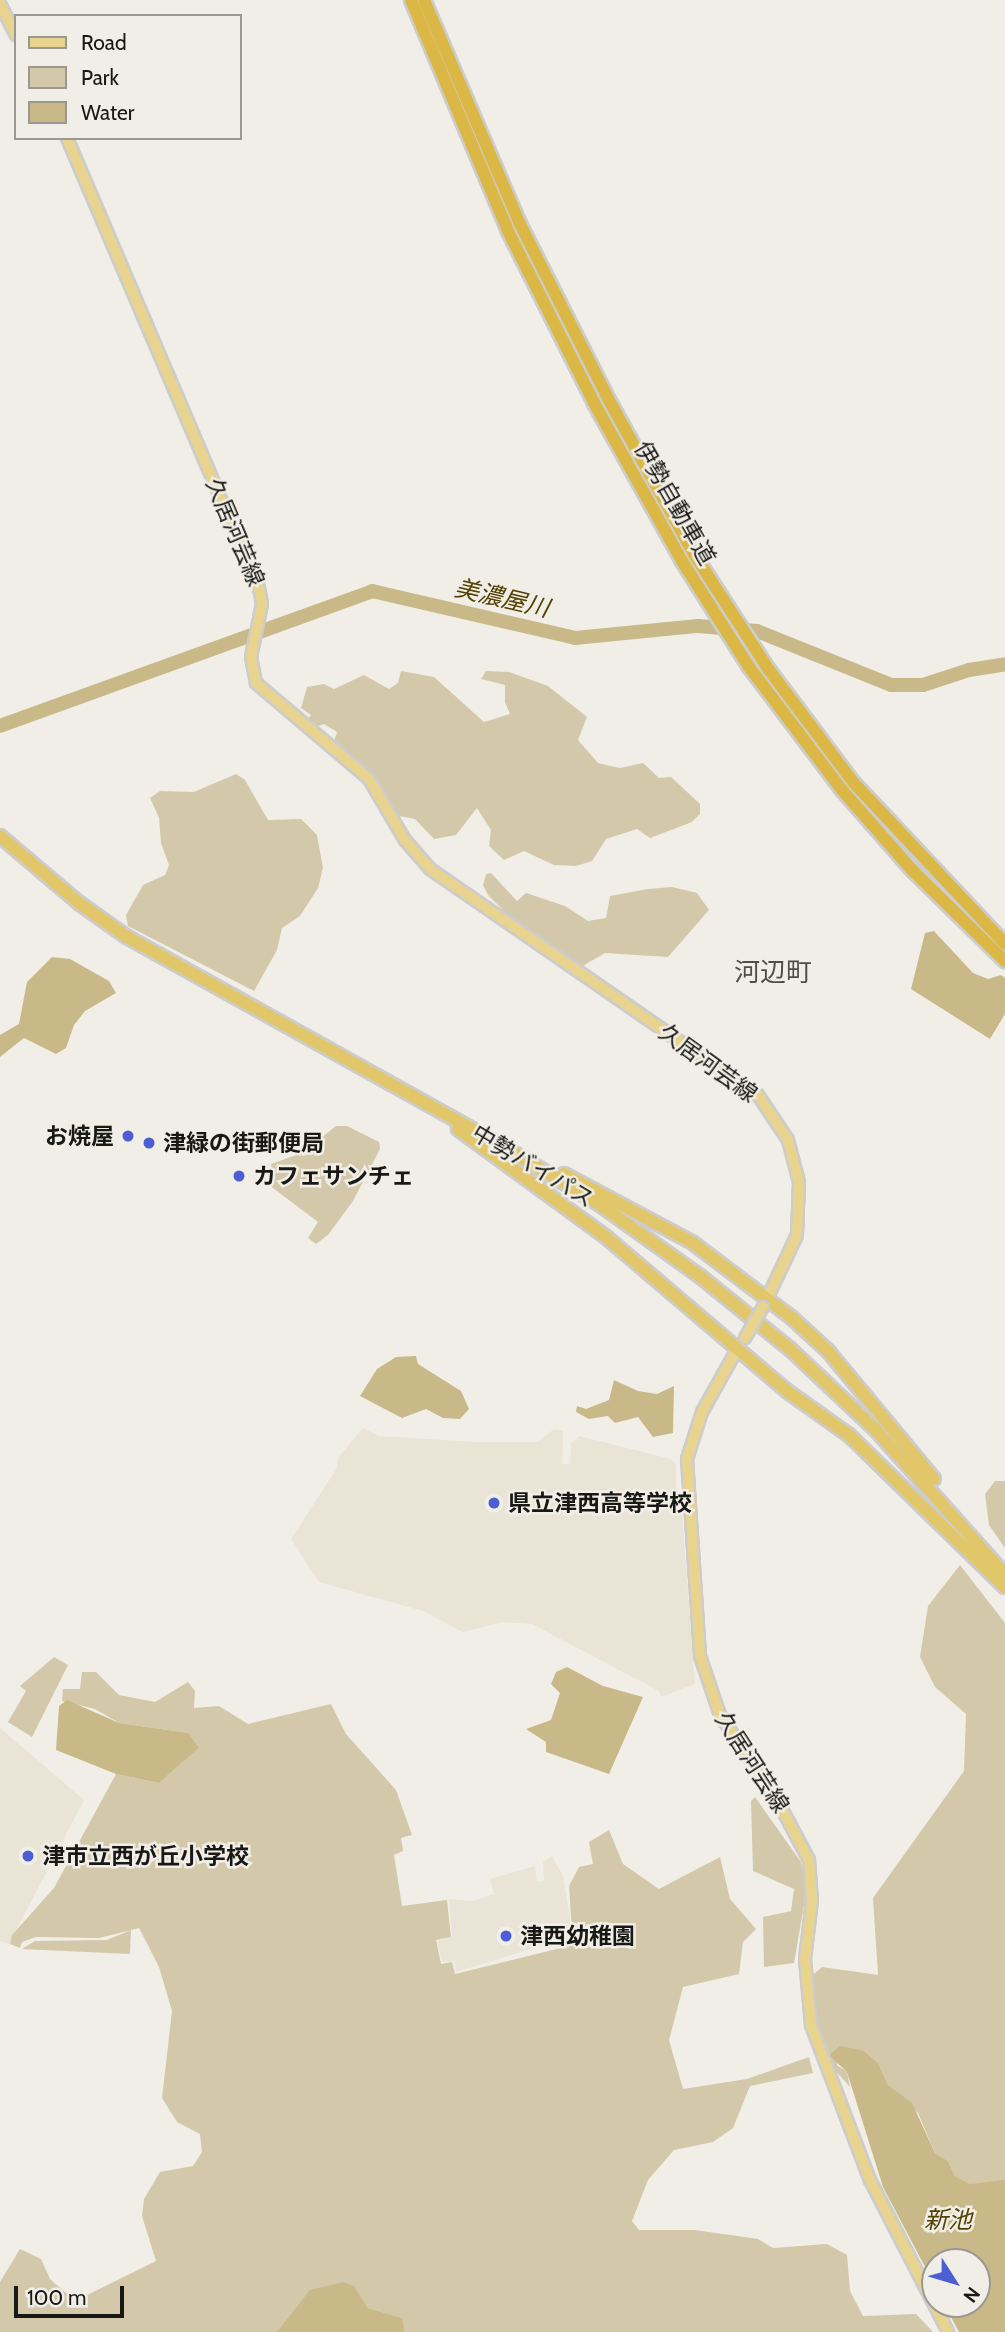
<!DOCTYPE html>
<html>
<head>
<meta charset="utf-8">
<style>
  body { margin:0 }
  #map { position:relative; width:1005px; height:2332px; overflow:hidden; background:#f1eee7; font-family:Cabin,"Noto Sans JP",sans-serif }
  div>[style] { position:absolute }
  .built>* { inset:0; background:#e9e4d5 }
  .green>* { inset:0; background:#d3c8a9 }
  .water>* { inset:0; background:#c9b988 }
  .river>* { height:14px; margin:-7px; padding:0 7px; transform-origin:7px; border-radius:7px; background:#c9b988 }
  .roads { filter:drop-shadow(2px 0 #ccc) drop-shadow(-2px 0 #ccc) drop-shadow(0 2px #ccc) drop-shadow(0 -2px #ccc) }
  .primary>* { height:10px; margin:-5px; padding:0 5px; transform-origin:5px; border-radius:5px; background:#e9d48f }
  .trunk>* { height:12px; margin:-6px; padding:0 6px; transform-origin:6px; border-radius:6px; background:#e2c66a }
  .motorway>* { height:12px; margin:-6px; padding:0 6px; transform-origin:6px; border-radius:6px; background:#dbb845 }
  .bridges { filter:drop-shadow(2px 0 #ccc) drop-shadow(-2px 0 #ccc) drop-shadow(0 2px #ccc) drop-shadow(0 -2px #ccc) }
  .primary-bridge>* { height:10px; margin:-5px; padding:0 5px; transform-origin:5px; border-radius:5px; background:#e9d48f }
  .dots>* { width:19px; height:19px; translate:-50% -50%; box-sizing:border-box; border:4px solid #f1eee7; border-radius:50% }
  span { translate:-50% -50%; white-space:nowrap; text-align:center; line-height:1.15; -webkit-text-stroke:5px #f1eee7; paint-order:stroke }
  .street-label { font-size:23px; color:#181815 }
  .poi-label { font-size:23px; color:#181815; font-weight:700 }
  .right { translate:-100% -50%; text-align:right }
  .left { translate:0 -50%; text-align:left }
  .water-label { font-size:24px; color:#534202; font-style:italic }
  .quarter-label { font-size:26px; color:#504e48 }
  .legend { position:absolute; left:14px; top:14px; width:228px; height:126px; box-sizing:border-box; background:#f1eee7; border:2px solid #9a9893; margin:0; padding:9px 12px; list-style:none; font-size:21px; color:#181815 }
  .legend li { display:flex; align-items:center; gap:14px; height:35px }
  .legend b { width:35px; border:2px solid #9a9893 }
  .north { position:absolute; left:921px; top:2248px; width:70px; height:70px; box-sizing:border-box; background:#f1eee7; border:2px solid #9a9893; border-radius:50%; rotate:127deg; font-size:19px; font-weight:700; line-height:28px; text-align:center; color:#181815 }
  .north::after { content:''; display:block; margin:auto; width:24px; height:32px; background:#4b5ed3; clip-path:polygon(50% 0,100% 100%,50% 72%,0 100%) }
  .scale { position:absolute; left:14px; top:2286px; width:110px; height:32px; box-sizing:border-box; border:4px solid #181815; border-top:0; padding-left:9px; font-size:21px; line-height:24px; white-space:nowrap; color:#181815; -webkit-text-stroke:5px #f1eee7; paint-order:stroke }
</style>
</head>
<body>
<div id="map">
  <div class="built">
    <div style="clip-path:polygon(363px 1428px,379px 1436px,475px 1442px,538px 1442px,554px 1429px,563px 1431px,562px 1464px,570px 1464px,571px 1444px,579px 1436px,671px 1459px,676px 1464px,676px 1506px,682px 1513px,695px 1684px,661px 1697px,659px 1691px,532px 1624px,502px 1622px,463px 1632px,423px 1611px,319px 1582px,291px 1539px,337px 1468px,338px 1458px)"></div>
    <div style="clip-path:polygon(0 1728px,84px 1800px,9px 1944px,0 1941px)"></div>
    <div style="clip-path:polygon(552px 1856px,563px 1876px,573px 1936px,456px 1972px,455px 1961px,442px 1962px,437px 1941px,452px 1937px,449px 1899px,473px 1901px,494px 1894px,490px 1879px,535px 1866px,537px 1882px,544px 1881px,543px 1862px)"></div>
  </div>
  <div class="green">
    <div style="clip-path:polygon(401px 671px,434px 677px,484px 722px,510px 714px,505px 702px,505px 685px,481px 679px,486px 671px,509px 672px,548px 686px,587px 717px,578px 740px,598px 763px,620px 768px,643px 763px,659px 778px,671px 777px,700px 804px,700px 814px,692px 822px,650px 838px,637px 829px,606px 839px,592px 861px,576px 866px,554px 865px,524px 851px,504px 860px,489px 846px,491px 830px,477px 808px,456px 835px,434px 839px,415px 819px,399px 816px,371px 771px,333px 745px,337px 732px,324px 724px,313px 728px,305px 722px,311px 715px,301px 708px,307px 687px,324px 684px,334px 689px,364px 675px,389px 689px,398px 683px)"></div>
    <div style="clip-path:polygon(236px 774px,245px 780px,268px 820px,301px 819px,317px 835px,323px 868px,318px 888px,300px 916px,282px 928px,277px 950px,254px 991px,128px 926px,126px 915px,143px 885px,165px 875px,169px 865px,161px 843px,159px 818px,150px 798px,160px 791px,194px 792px)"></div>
    <div style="clip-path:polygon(491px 873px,517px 901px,526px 893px,565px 906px,588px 921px,606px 918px,610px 896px,648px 889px,672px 887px,697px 893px,709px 910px,668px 957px,605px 953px,581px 967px,515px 922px,488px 895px,483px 885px,486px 874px)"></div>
    <div style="clip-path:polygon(336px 1126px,347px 1126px,379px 1142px,380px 1149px,353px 1201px,328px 1235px,316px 1244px,308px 1238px,318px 1222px,269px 1185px,273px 1179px,271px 1164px,302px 1153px)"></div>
    <div style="clip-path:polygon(995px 1481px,1005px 1481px,1005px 1548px,989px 1525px,985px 1494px)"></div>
    <div style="clip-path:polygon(960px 1565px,1005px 1623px,1005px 2180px,1001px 2183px,970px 2184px,955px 2176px,948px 2161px,935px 2153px,918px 2113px,888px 2085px,878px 2063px,863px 2050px,844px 2047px,837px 2065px,847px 2072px,850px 2087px,832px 2067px,817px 2033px,812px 1986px,814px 1974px,822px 1967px,878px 1975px,873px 1898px,964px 1771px,966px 1714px,935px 1687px,920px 1657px,928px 1606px)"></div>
    <div style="clip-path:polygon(54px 1657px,68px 1665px,32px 1737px,8px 1722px,26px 1691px,20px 1686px)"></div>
    <div style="clip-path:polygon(82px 1672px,96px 1672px,119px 1695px,155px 1702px,188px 1682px,195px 1691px,194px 1708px,219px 1706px,248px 1724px,331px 1704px,346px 1734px,396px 1790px,412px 1835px,401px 1838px,403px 1851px,394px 1855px,402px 1906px,447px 1900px,451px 1937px,436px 1940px,441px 1964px,452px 1962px,455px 1974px,573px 1945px,569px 1886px,579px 1867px,593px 1864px,589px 1842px,609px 1830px,623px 1864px,659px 1889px,720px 1857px,730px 1899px,756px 1929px,743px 1942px,739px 1974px,683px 1987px,669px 2040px,683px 2089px,747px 2079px,809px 2057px,813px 2073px,750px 2086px,733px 2128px,713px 2142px,674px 2150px,648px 2180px,632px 2221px,639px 2230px,695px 2230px,758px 2239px,773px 2248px,827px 2244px,847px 2255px,850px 2291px,863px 2316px,916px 2314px,933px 2332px,405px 2332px,401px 2318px,368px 2308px,354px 2287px,277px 2332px,0 2332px,0 2282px,20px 2249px,41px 2259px,50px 2279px,75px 2301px,156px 2261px,142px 2216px,144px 2199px,160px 2172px,193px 2166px,202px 2152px,200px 2134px,177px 2122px,162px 2098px,172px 2011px,159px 1967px,139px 1928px,99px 1938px,36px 1937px,22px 1942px,20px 1948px,10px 1944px,12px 1935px,54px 1888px,116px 1774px,159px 1783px,199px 1748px,189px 1733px,119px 1723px,95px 1709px,62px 1701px,63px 1689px,80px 1689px)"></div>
    <div style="clip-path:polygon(755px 1797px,801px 1862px,807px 1888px,794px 1963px,764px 1967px,763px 1917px,791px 1911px,794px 1889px,753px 1871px,751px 1801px)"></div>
    <div style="clip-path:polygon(131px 1930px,130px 1954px,22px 1949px,35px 1941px,107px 1940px)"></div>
  </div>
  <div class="water">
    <div style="clip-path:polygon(934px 931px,973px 973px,988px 979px,1001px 975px,1005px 978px,1005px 1014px,990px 1039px,911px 989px,925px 933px)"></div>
    <div style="clip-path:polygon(52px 957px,70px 959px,109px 981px,116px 993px,85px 1011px,74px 1025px,66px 1048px,56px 1054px,24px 1038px,0 1057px,0 1035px,19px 1024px,27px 982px)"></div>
    <div style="clip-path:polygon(416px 1356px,418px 1364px,461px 1391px,469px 1409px,460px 1419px,443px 1418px,426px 1409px,402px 1418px,360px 1396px,377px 1369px,396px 1357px)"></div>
    <div style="clip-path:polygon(614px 1380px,638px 1391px,657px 1394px,674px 1386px,673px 1433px,653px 1437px,638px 1417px,615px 1423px,608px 1416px,589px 1419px,576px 1412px,577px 1406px,586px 1409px,609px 1400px)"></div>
    <div style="clip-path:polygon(567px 1667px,603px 1686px,643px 1697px,609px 1774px,546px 1752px,546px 1742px,526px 1729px,551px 1720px,560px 1693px,551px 1684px,556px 1672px)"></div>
    <div style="clip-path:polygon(67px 1700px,119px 1723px,189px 1733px,199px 1748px,159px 1783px,116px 1774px,56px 1750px,59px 1706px)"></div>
    <div style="clip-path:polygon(840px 2046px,863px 2050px,878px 2063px,888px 2085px,912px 2103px,935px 2153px,948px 2161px,955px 2176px,970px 2184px,1005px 2180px,1005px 2332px,959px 2332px,944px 2304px,977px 2304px,977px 2262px,935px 2262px,935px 2286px,883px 2187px,847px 2072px,829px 2055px)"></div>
    <div style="clip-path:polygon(343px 2282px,354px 2286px,368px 2308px,402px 2318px,405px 2332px,277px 2332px,310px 2290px)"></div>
  </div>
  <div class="river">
    <div style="left:0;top:726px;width:396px;rotate:-19.9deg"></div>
    <div style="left:372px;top:591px;width:208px;rotate:13deg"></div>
    <div style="left:575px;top:638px;width:124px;rotate:-5.6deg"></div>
    <div style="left:698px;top:626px;width:59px;rotate:4.8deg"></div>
    <div style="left:757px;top:631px;width:144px;rotate:21.9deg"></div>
    <div style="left:891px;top:685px;width:32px"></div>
    <div style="left:923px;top:685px;width:48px;rotate:-18.1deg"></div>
    <div style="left:969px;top:670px;width:36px;rotate:-9deg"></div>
  </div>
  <div class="roads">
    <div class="primary">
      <div style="left:0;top:4px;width:35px;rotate:63deg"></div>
      <div style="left:67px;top:138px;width:489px;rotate:66.9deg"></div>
      <div style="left:259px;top:588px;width:16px;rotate:79deg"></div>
      <div style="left:262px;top:604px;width:54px;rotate:101.7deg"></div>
      <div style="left:251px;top:657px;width:26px;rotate:79deg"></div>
      <div style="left:256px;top:683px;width:148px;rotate:40.3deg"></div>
      <div style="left:369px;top:779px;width:71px;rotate:59.5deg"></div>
      <div style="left:405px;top:840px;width:38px;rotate:49deg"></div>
      <div style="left:430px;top:869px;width:398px;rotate:34.6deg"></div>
      <div style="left:758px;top:1095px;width:54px;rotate:56.3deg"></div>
      <div style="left:788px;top:1140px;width:43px;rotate:75.3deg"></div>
      <div style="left:799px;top:1182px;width:53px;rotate:92.2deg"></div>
      <div style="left:797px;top:1235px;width:77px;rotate:115.2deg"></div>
      <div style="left:740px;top:1344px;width:78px;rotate:119.2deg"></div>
      <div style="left:702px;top:1412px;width:49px;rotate:107.7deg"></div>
      <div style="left:687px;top:1459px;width:197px;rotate:86.2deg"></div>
      <div style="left:700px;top:1656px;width:62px;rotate:71.3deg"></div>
      <div style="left:720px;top:1715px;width:98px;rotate:55.8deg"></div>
      <div style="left:775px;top:1796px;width:72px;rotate:62deg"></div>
      <div style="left:809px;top:1860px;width:41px;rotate:85.8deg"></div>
      <div style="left:812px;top:1901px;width:58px;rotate:96.9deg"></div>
      <div style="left:805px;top:1959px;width:66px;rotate:84.8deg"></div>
      <div style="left:811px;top:2025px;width:166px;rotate:69.2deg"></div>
      <div style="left:870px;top:2180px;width:171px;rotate:62.8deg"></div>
    </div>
    <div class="trunk">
      <div style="left:0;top:836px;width:104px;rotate:40.3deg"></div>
      <div style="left:79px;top:903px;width:59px;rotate:35.3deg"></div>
      <div style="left:127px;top:937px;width:426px;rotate:29.1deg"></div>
      <div style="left:499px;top:1144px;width:120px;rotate:31deg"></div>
      <div style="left:602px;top:1206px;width:122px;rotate:35.6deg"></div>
      <div style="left:701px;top:1277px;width:114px;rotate:39deg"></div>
      <div style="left:790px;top:1349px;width:117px;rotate:43.3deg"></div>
      <div style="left:875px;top:1429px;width:195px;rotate:48.3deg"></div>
      <div style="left:458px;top:1129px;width:183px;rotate:36.1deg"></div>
      <div style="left:606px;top:1237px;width:238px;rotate:40.4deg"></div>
      <div style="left:787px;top:1391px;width:76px;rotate:35.4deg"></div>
      <div style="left:849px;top:1435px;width:218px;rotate:44.3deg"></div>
      <div style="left:564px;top:1174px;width:146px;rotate:28.1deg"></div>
      <div style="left:693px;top:1243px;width:123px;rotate:37.1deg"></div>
      <div style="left:791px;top:1317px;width:50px;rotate:42.6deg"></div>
      <div style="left:828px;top:1351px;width:166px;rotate:50.4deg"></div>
    </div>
    <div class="motorway">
      <div style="left:411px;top:0;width:251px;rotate:67.2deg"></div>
      <div style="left:508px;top:231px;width:192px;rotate:63.4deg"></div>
      <div style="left:594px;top:403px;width:181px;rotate:60.9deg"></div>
      <div style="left:682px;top:561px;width:125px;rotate:57.7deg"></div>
      <div style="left:749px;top:667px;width:154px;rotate:52.9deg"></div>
      <div style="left:842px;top:790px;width:108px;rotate:48.8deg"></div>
      <div style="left:913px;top:871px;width:129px;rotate:44.4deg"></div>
      <div style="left:424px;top:0;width:244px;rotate:66.8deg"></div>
      <div style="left:520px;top:224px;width:199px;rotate:63.2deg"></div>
      <div style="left:610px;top:402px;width:174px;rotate:61.1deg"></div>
      <div style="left:694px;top:554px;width:138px;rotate:57.1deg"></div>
      <div style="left:769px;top:670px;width:140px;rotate:53.1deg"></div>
      <div style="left:853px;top:782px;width:222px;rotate:46.8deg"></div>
    </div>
  </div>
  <div class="bridges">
    <div class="primary-bridge">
      <div style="left:745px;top:1338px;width:36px;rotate:-60deg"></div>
    </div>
  </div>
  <div class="dots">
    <div style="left:128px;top:1136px;background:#4b5ed3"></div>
    <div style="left:149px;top:1143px;background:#4b5ed3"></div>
    <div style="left:239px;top:1176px;background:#4b5ed3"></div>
    <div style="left:494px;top:1503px;background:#4b5ed3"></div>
    <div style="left:28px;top:1856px;background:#4b5ed3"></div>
    <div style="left:506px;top:1936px;background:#4b5ed3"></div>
  </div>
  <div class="street-label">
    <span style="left:675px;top:503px;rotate:60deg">伊勢自動車道</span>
    <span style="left:235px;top:532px;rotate:67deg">久居河芸線</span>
    <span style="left:708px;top:1063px;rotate:36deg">久居河芸線</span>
    <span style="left:533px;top:1166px;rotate:31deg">中勢バイパス</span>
    <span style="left:752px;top:1762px;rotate:57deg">久居河芸線</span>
  </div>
  <div class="poi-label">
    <span class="right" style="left:114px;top:1136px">お焼屋</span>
    <span class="left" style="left:163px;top:1143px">津緑の街郵便局</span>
    <span class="left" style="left:253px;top:1176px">カフェサンチェ</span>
    <span class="left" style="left:508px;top:1503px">県立津西高等学校</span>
    <span class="left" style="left:42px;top:1856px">津市立西が丘小学校</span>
    <span class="left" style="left:520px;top:1936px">津西幼稚園</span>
  </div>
  <div class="water-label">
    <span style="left:502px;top:598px;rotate:13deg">美濃屋川</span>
    <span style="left:948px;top:2220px">新池</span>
  </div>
  <div class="quarter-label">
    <span style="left:773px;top:973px">河辺町</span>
  </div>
  <ul class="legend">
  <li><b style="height:9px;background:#e9d48f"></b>Road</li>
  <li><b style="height:19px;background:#d3c8a9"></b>Park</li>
  <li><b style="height:19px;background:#c9b988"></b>Water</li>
  </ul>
  <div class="north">N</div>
  <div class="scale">100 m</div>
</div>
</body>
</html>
